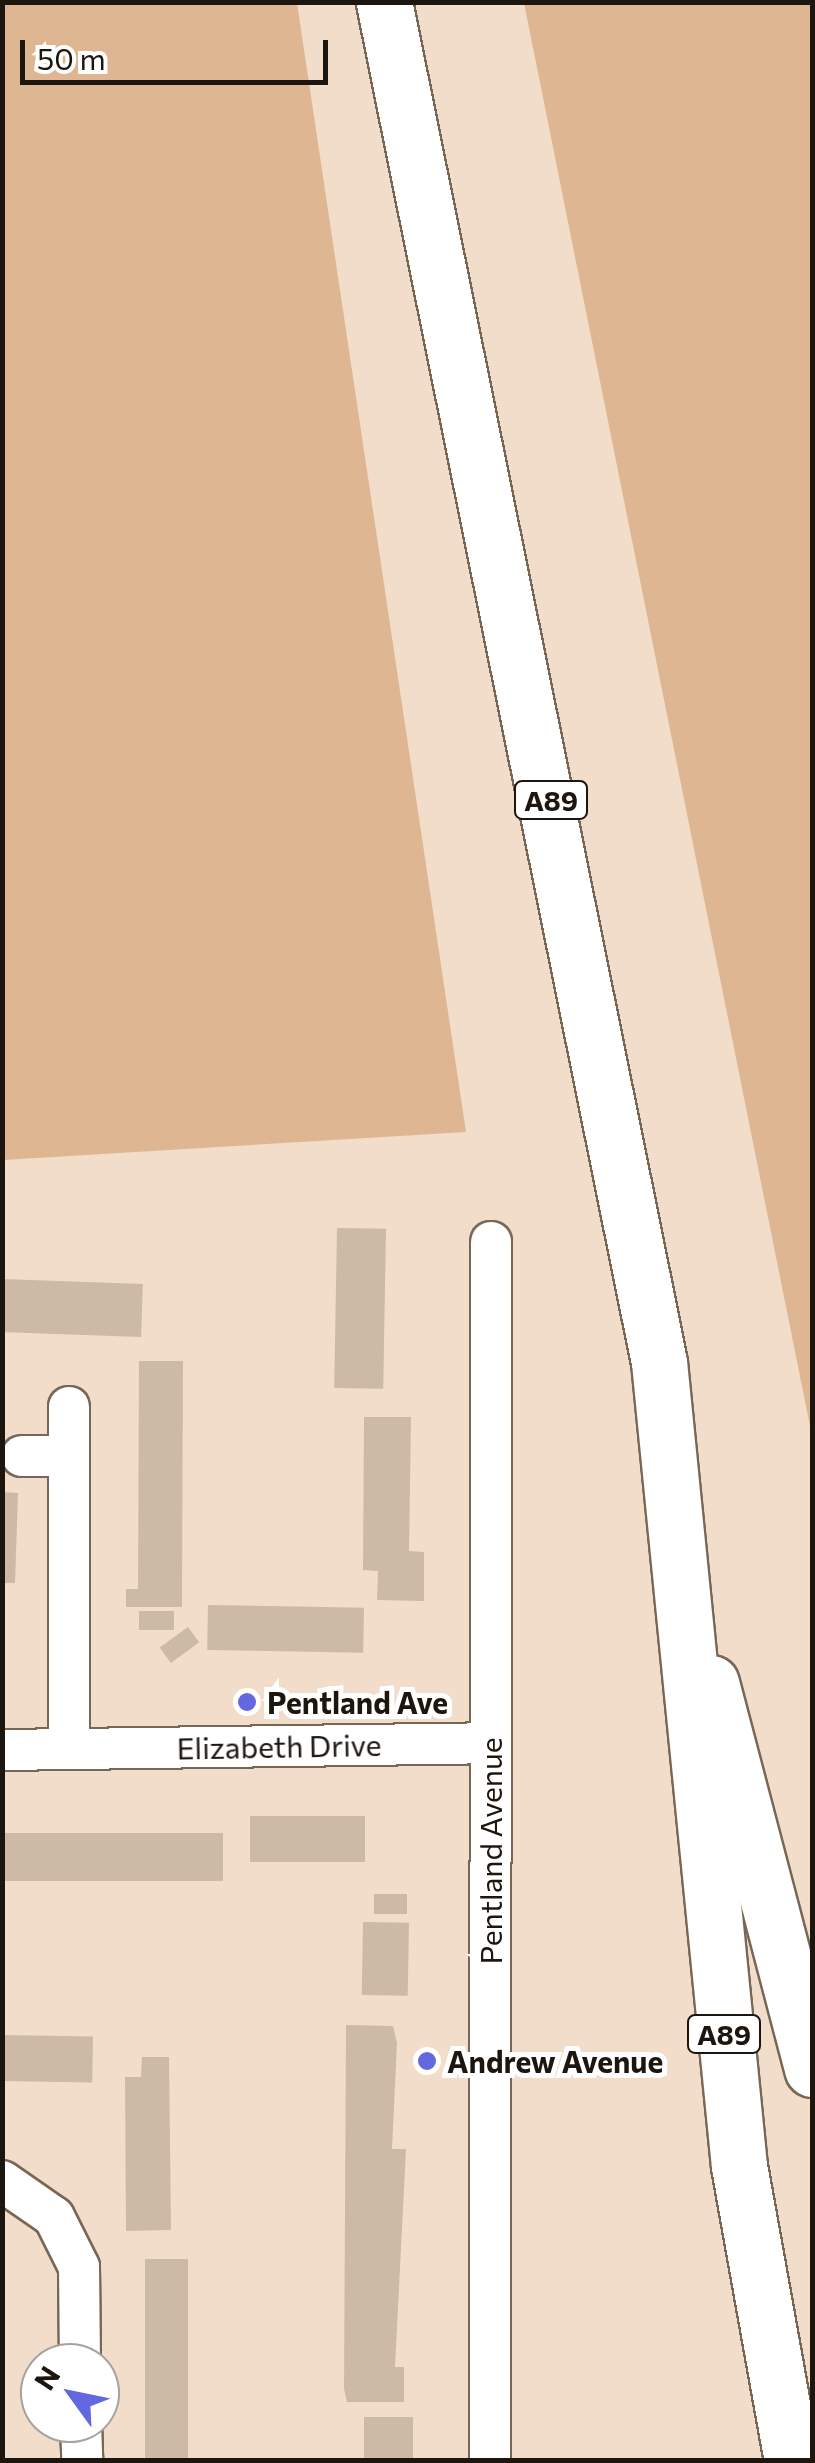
<!DOCTYPE html>
<html>
<head>
<meta charset="utf-8">
<style>
  body { margin:0 }
  #map { position:relative; width:815px; height:2463px; overflow:hidden; background:#f1ddca; font-family:Commissioner,sans-serif }
  div>[style] { position:absolute }
  .green>* { inset:0; background:#deb691 }
  .building>* { inset:0; background:#ccb9a6; transform-origin:0 0 }
  .roads { filter:drop-shadow(2px 0 #796756) drop-shadow(-2px 0 #796756) drop-shadow(0 2px #796756) drop-shadow(0 -2px #796756) }
  .minor>* { height:40px; margin:-20px; padding:0 20px; transform-origin:20px; border-radius:20px; background:#fff }
  .primary>* { height:55px; margin:-27.5px; padding:0 27.5px; transform-origin:27.5px; border-radius:27.5px; background:#fff }
  .dots>* { width:28px; height:28px; translate:-50% -50%; box-sizing:border-box; border:5px solid #fff; border-radius:50% }
  span { translate:-50% -50%; white-space:nowrap; text-align:center; line-height:1.15; -webkit-text-stroke:10px #fff; paint-order:stroke }
  .shield-label span { padding:2px 8px; background:#fff; border:2px solid; border-radius:8px; -webkit-text-stroke-width:0 }
  .shield-label { font-size:28px; color:#1d160f; font-weight:700 }
  .poi-label { font-size:30px; color:#1d160f; font-weight:700 }
  .left { translate:0 -50%; text-align:left }
  .street-label { font-size:30px; color:#1d160f }
  .frame { position:absolute; inset:0; border:5px solid #1d160f; pointer-events:none }
  .north { position:absolute; left:20px; top:2343px; width:100px; height:100px; box-sizing:border-box; background:#fff; border:2px solid #a5a29f; border-radius:50%; rotate:303deg; font-size:28px; font-weight:700; line-height:40px; text-align:center; color:#1d160f }
  .north::after { content:''; display:block; margin:auto; width:35px; height:45px; background:#6367e0; clip-path:polygon(50% 0,100% 100%,50% 72%,0 100%) }
  .scale { position:absolute; left:20px; top:40px; width:308px; height:45px; box-sizing:border-box; border:5px solid #1d160f; border-top:0; padding-left:12px; font-size:30px; line-height:35px; white-space:nowrap; color:#1d160f; -webkit-text-stroke:8px #fff; paint-order:stroke }
</style>
</head>
<body>
<div id="map">
  <div class="green">
    <div style="clip-path:polygon(2px 3px,297px 3px,466px 1132px,3px 1160px)"></div>
    <div style="clip-path:polygon(524px 3px,812px 3px,812px 1436px)"></div>
  </div>
  <div class="building">
    <div style="left:337px;top:1228px;width:49px;height:160px;rotate:1deg"></div>
    <div style="left:2px;top:1279px;width:141px;height:53px;rotate:2deg"></div>
    <div style="clip-path:polygon(139px 1361px,183px 1361px,182px 1607px,126px 1607px,126px 1589px,138px 1589px)"></div>
    <div style="clip-path:polygon(364px 1417px,411px 1417px,409px 1551px,424px 1552px,424px 1601px,377px 1600px,378px 1571px,363px 1570px)"></div>
    <div style="clip-path:polygon(2px 1492px,18px 1493px,15px 1583px,2px 1583px)"></div>
    <div style="left:208px;top:1605px;width:156px;height:45px;rotate:1deg"></div>
    <div style="left:139px;top:1611px;width:35px;height:19px"></div>
    <div style="left:188px;top:1627px;width:19px;height:35px;rotate:54deg"></div>
    <div style="left:250px;top:1816px;width:115px;height:46px"></div>
    <div style="left:223px;top:1833px;width:48px;height:221px;rotate:90deg"></div>
    <div style="left:374px;top:1894px;width:33px;height:20px"></div>
    <div style="left:363px;top:1922px;width:46px;height:73px;rotate:1deg"></div>
    <div style="clip-path:polygon(346px 2025px,393px 2026px,397px 2043px,392px 2149px,406px 2149px,395px 2367px,404px 2367px,404px 2402px,347px 2402px,344px 2389px)"></div>
    <div style="left:2px;top:2035px;width:91px;height:46px;rotate:1deg"></div>
    <div style="clip-path:polygon(142px 2057px,169px 2057px,171px 2230px,126px 2231px,125px 2077px,141px 2077px)"></div>
    <div style="left:145px;top:2259px;width:43px;height:201px"></div>
    <div style="left:364px;top:2417px;width:49px;height:43px"></div>
  </div>
  <div class="roads">
    <div class="minor">
      <div style="left:69px;top:1407px;width:342px;rotate:90deg"></div>
      <div style="left:22px;top:1456px;width:47px"></div>
      <div style="left:2px;top:1750px;width:488px;rotate:-0.8deg"></div>
      <div style="left:2px;top:2181px;width:63px;rotate:34.7deg"></div>
      <div style="left:54px;top:2217px;width:56px;rotate:63.4deg"></div>
      <div style="left:79px;top:2267px;width:96px;rotate:89.4deg"></div>
      <div style="left:81px;top:2423px;width:37px;rotate:88deg"></div>
      <div style="left:490px;top:2460px;width:1218px;rotate:-89.95deg"></div>
    </div>
    <div class="primary">
      <div style="left:384px;top:2px;width:1388px;rotate:78.57deg"></div>
      <div style="left:659px;top:1362px;width:808px;rotate:84.32deg"></div>
      <div style="left:739px;top:2166px;width:299px;rotate:79.8deg"></div>
      <div style="left:711px;top:1683px;width:399px;rotate:75.3deg"></div>
    </div>
  </div>
  <div class="dots">
    <div style="left:247px;top:1702px;background:#6367e0"></div>
    <div style="left:427px;top:2061px;background:#6367e0"></div>
  </div>
  <div class="shield-label">
    <span style="left:551px;top:800px">A89</span>
    <span style="left:724px;top:2034px">A89</span>
  </div>
  <div class="poi-label">
    <span class="left" style="left:267px;top:1702px">Pentland Ave</span>
    <span class="left" style="left:447px;top:2061px">Andrew Avenue</span>
  </div>
  <div class="street-label">
    <span style="left:279px;top:1746px;rotate:-1deg">Elizabeth Drive</span>
    <span style="left:490px;top:1851px;rotate:-90deg">Pentland Avenue</span>
  </div>
  <div class="frame"></div>
  <div class="north">N</div>
  <div class="scale">50 m</div>
</div>
</body>
</html>
